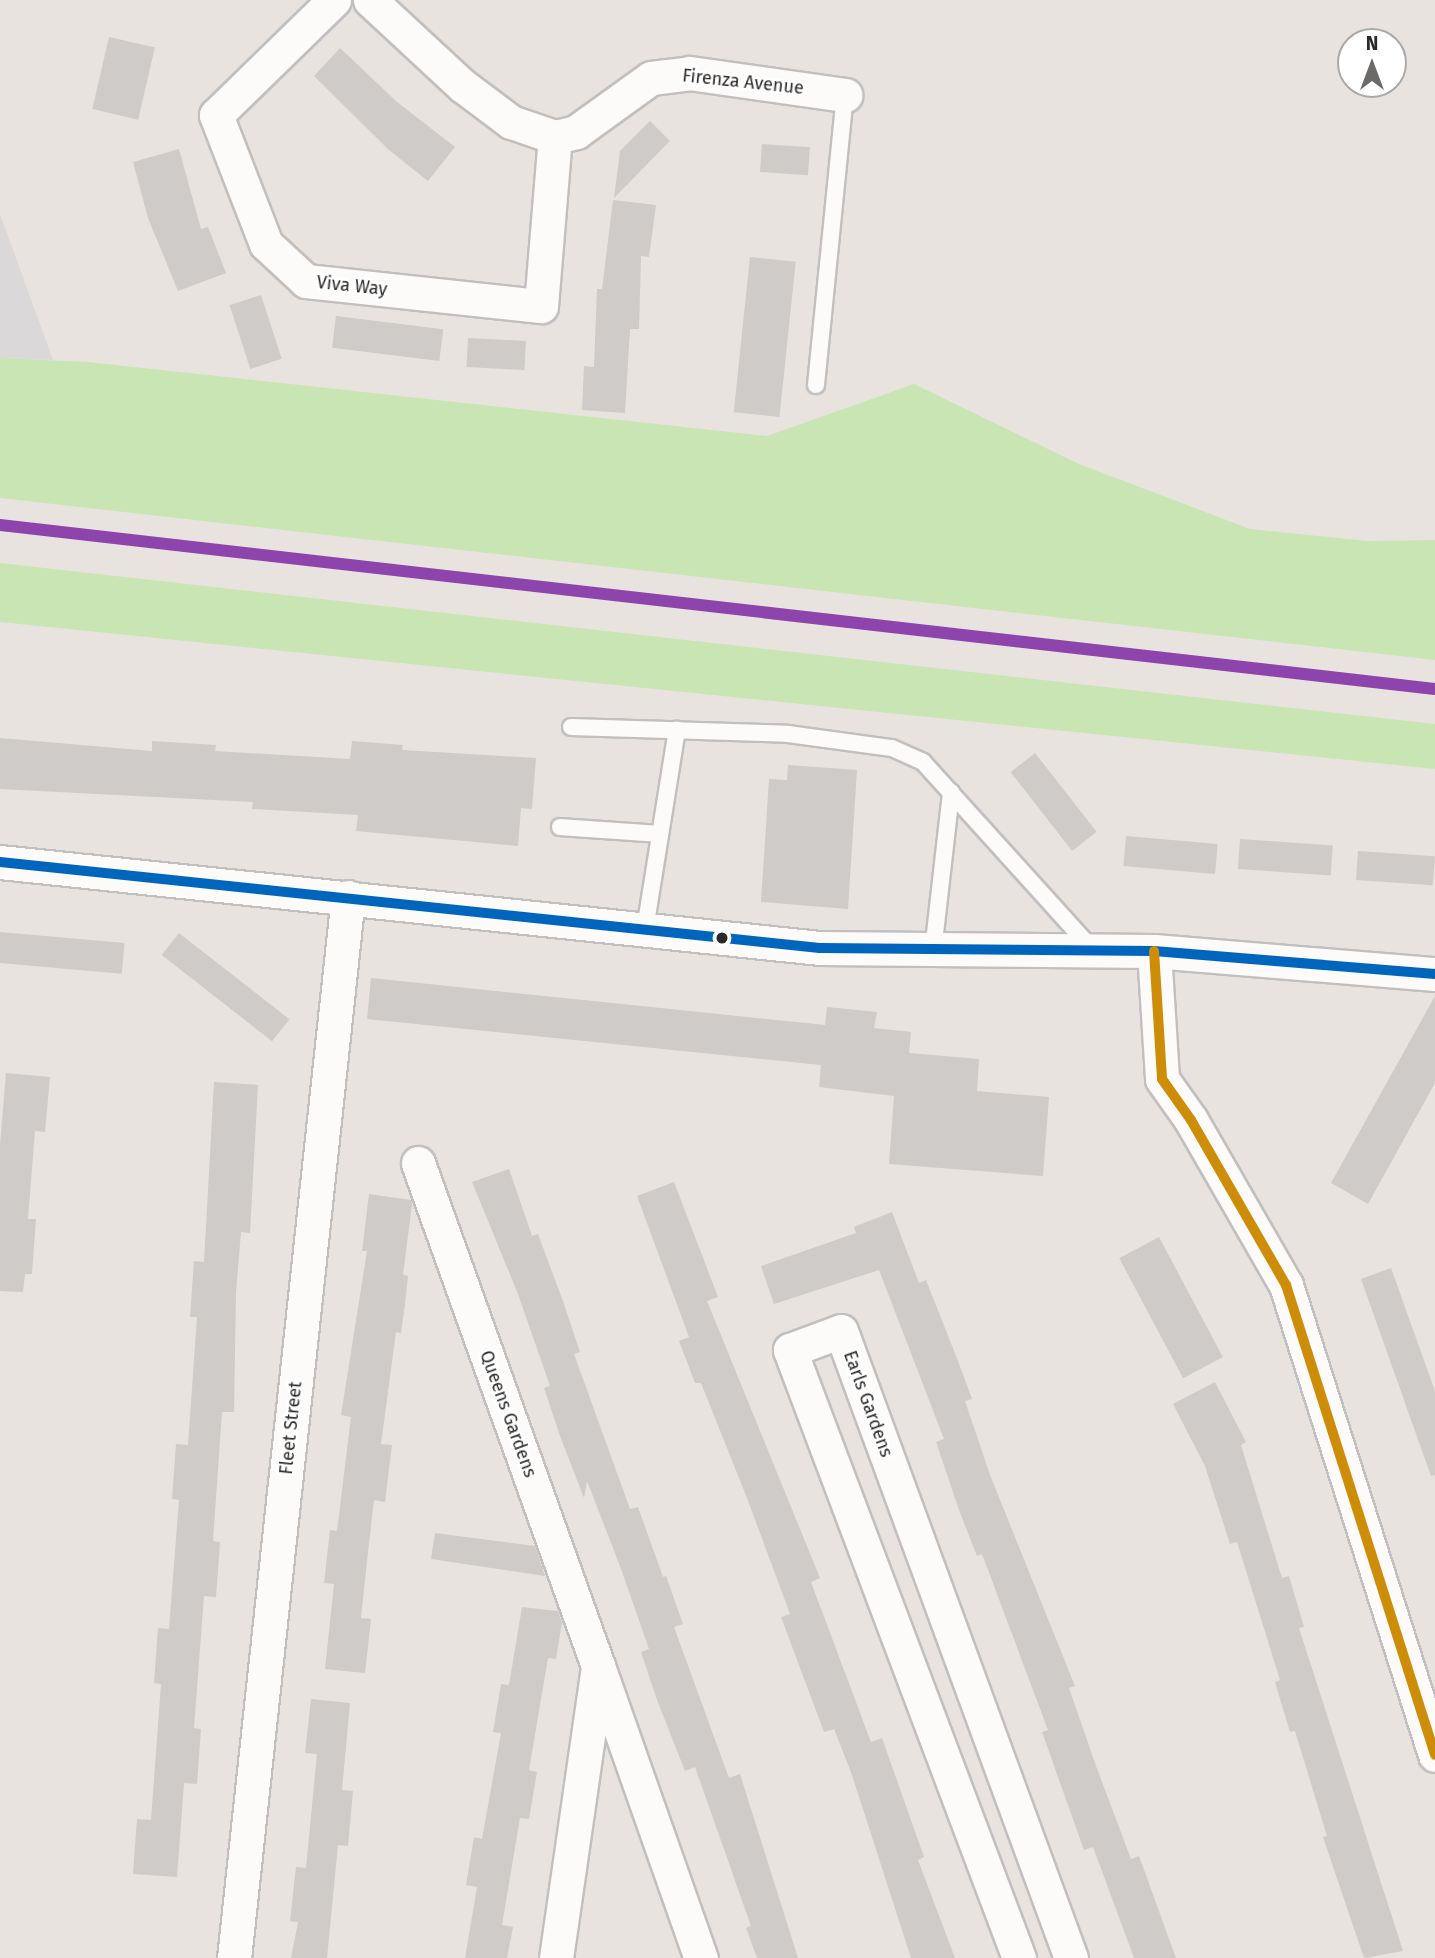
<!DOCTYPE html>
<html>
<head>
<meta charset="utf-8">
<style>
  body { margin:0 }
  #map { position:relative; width:1435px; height:1958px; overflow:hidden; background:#e8e3de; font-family:"Fira Sans",sans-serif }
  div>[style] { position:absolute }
  .industrial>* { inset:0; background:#dbd8da }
  .green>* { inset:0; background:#c9e5b4 }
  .building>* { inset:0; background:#cecbc8; transform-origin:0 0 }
  .roads { filter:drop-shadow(2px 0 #c1bfc0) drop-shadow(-2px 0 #c1bfc0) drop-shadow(0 2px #c1bfc0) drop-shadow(0 -2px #c1bfc0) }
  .lane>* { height:16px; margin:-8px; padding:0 8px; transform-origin:8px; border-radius:8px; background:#fcfbfa }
  .street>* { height:33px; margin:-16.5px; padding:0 16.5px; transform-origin:16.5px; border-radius:16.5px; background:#fcfbfa }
  .bus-1>* { height:10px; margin:-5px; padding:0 5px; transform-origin:5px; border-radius:5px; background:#0065bd }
  .bus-2>* { height:10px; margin:-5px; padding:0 5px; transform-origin:5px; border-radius:5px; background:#ce8d08 }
  .rail-1>* { height:12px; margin:-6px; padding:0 6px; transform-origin:6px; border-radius:6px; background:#8e44ad }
  .dots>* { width:19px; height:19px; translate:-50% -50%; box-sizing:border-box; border:4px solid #fff; border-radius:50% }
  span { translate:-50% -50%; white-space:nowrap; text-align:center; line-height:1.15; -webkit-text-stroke:5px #fff; paint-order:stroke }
  .street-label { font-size:18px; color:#292929 }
  .north { position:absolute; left:1337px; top:28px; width:70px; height:70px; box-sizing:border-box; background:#fff; border:2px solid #a9a9a9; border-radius:50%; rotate:0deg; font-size:19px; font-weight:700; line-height:28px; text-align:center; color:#292929 }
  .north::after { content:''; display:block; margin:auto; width:24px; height:32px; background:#6c6a68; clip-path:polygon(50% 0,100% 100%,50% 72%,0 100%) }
</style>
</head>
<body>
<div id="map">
  <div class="industrial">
    <div style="clip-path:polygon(0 214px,53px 360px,0 358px)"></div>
  </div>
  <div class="green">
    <div style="clip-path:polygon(0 358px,88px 362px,767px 436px,914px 384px,1079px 464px,1250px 529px,1368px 541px,1435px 540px,1435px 660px,0 498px)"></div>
    <div style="clip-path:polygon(0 563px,1435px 724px,1435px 769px,0 622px)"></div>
  </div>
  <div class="building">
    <div style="left:109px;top:37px;width:47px;height:74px;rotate:13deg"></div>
    <div style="clip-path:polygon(340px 48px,397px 102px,455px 147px,428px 181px,389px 150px,314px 76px)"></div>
    <div style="clip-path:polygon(650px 121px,670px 141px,614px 198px,620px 151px)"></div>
    <div style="left:762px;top:144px;width:48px;height:28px;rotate:4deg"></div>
    <div style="clip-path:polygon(179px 149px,201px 229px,208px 227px,226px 273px,178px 291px,148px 218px,133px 162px)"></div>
    <div style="clip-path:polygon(613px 200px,656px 205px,649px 257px,641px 256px,639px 329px,630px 329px,625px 413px,582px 410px,584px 366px,594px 367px,597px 289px,602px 289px)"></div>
    <div style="left:750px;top:257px;width:46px;height:156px;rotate:6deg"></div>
    <div style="left:261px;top:295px;width:67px;height:33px;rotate:72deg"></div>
    <div style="left:336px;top:316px;width:108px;height:32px;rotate:7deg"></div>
    <div style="left:468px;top:338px;width:58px;height:29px;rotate:3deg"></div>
    <div style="clip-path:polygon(0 738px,152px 751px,152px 741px,216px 745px,215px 751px,350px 759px,352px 741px,403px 745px,402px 750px,536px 758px,532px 809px,521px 808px,518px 846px,356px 831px,358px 815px,252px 809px,253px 802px,0 789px)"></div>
    <div style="left:1035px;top:753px;width:100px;height:31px;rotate:52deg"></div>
    <div style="clip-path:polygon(788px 765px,857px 770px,848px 909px,761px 902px,769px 779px,787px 780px)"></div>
    <div style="left:1126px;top:836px;width:92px;height:30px;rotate:5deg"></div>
    <div style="left:1240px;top:839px;width:93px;height:30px;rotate:4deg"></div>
    <div style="left:1358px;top:851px;width:77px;height:29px;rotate:4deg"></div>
    <div style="left:0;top:932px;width:125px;height:31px;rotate:5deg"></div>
    <div style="left:179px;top:933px;width:140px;height:28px;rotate:38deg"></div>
    <div style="clip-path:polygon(371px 978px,825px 1025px,827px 1007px,877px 1012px,874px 1028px,911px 1032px,909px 1053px,979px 1059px,977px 1091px,1049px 1097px,1043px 1176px,889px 1164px,894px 1096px,819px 1087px,821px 1065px,367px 1019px)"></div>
    <div style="clip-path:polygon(1435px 996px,1435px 1083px,1368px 1204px,1331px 1183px)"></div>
    <div style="clip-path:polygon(6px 1073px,50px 1077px,45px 1132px,35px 1131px,28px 1219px,36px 1219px,32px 1274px,25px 1274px,23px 1292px,0 1291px,0 1145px)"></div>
    <div style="clip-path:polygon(214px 1082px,258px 1085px,250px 1233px,241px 1232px,236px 1292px,234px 1412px,222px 1412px,213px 1541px,220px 1542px,216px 1597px,204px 1596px,194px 1728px,201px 1729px,197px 1784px,184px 1783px,177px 1877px,133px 1874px,137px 1819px,151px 1820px,161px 1684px,154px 1683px,158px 1628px,169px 1629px,179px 1500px,172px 1499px,176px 1444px,188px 1445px,197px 1317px,190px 1317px,194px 1261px,204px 1262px)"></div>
    <div style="clip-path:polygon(509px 1169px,532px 1236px,538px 1234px,564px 1304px,580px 1352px,574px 1354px,630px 1509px,638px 1507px,663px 1577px,666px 1576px,683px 1624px,674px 1627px,729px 1778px,740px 1774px,798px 1958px,757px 1958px,746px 1928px,751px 1926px,695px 1767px,685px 1771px,657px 1700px,641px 1652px,649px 1649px,620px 1566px,587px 1481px,584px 1498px,560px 1436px,544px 1388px,550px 1386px,518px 1294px,472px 1182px)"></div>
    <div style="clip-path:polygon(674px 1182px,718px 1297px,707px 1301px,820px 1578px,811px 1582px,871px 1742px,882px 1738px,924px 1857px,918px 1860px,955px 1958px,911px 1958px,852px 1775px,834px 1729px,824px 1732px,781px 1617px,790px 1614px,747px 1498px,701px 1383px,695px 1383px,679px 1341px,689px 1337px,637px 1196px)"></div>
    <div style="clip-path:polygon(369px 1194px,411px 1200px,412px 1204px,403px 1275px,408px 1276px,405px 1304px,401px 1333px,396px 1332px,381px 1444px,392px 1445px,385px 1502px,374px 1500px,367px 1561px,361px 1618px,371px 1619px,365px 1673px,325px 1669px,334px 1584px,324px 1583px,330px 1530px,337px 1531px,351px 1417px,341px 1415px,367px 1251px,362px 1251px)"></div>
    <div style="clip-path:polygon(892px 1212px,919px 1283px,926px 1280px,958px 1361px,972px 1399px,965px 1401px,990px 1475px,1075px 1686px,1069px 1688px,1096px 1766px,1131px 1859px,1139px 1856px,1176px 1958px,1134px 1958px,1093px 1847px,1084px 1850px,1042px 1732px,1048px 1730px,982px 1554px,977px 1556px,959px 1510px,936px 1442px,944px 1439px,879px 1270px,774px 1304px,761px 1266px,856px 1233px,854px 1227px)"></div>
    <div style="left:1159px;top:1237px;width:136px;height:45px;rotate:62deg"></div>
    <div style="clip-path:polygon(1391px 1268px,1435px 1391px,1435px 1475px,1431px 1476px,1361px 1279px)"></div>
    <div style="clip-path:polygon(1215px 1382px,1246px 1442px,1241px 1445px,1260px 1507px,1282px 1578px,1289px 1576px,1304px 1627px,1299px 1628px,1403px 1951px,1364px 1958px,1323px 1837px,1327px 1836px,1295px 1731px,1290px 1732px,1275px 1682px,1280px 1680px,1237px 1542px,1230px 1544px,1205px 1466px,1173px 1404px)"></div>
    <div style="clip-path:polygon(435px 1533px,535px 1546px,545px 1576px,431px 1559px)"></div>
    <div style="clip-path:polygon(522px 1607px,558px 1611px,562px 1623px,556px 1659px,548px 1658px,529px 1770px,537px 1772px,529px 1819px,520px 1818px,502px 1925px,513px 1927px,507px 1958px,465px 1958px,477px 1887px,466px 1885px,474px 1837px,482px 1839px,501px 1733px,493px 1732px,501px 1684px,509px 1685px)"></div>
    <div style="clip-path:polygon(311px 1699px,350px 1703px,342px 1790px,353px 1791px,348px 1846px,338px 1845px,327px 1958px,291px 1958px,298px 1922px,290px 1921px,296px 1867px,306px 1868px,317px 1754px,305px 1753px)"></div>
  </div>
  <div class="roads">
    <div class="lane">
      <div style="left:816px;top:385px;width:291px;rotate:-84.3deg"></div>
      <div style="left:571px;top:727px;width:217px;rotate:1.8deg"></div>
      <div style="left:788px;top:734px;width:105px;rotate:7.7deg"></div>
      <div style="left:892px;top:748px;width:34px;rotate:24deg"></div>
      <div style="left:923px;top:762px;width:253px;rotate:47.9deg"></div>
      <div style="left:560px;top:827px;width:100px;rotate:4deg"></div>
      <div style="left:645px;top:929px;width:202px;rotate:-80.9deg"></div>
      <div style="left:933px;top:951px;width:160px;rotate:-83.5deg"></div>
    </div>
    <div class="street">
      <div style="left:334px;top:0;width:165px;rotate:135.7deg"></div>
      <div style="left:216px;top:115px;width:138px;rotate:68.8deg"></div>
      <div style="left:266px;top:244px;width:54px;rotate:42.8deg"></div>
      <div style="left:306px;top:281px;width:236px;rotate:6.1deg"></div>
      <div style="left:541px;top:306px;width:170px;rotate:-85.3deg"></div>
      <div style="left:370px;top:0;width:127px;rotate:42.8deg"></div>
      <div style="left:463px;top:86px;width:60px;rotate:36.9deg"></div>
      <div style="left:511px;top:122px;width:46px;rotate:18.8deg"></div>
      <div style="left:555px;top:137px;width:22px;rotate:-13deg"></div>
      <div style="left:576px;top:132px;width:92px;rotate:-35.8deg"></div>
      <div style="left:651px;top:78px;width:38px;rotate:-7deg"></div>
      <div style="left:689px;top:73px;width:158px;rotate:8deg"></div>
      <div style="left:0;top:862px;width:824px;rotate:5.99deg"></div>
      <div style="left:820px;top:948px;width:334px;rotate:0.5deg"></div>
      <div style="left:1154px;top:951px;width:282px;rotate:4.7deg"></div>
      <div style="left:1154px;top:951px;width:128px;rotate:86.4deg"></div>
      <div style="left:1162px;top:1079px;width:50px;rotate:54.7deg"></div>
      <div style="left:1191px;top:1120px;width:190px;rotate:60.1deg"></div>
      <div style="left:1286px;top:1285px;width:493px;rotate:72.4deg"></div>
      <div style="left:418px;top:1163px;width:534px;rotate:70.31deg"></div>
      <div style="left:234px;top:1958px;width:1067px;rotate:-83.87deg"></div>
      <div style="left:556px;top:1958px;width:295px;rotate:-81.8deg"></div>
      <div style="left:598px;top:1666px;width:310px;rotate:70.6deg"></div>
      <div style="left:1019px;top:1958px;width:650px;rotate:-110.64deg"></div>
      <div style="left:790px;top:1350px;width:54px;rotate:-20.4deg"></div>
      <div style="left:841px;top:1331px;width:668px;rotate:69.86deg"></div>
    </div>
  </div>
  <div class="bus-1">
    <div style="left:0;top:862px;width:824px;rotate:5.99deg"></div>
    <div style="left:820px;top:948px;width:334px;rotate:0.5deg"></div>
    <div style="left:1154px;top:951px;width:282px;rotate:4.7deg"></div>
  </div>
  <div class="bus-2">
    <div style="left:1154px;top:951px;width:128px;rotate:86.4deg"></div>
    <div style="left:1162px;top:1079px;width:50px;rotate:54.7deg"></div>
    <div style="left:1191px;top:1120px;width:190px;rotate:60.1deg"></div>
    <div style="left:1286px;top:1285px;width:493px;rotate:72.4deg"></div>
  </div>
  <div class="rail-1">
    <div style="left:0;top:525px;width:1444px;rotate:6.52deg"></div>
  </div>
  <div class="dots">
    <div style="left:722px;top:938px;background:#292929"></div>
  </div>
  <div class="street-label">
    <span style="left:743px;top:82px;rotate:6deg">Firenza Avenue</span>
    <span style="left:352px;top:286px;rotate:6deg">Viva Way</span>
    <span style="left:868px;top:1404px;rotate:70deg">Earls Gardens</span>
    <span style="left:508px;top:1414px;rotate:70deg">Queens Gardens</span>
    <span style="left:291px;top:1428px;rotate:-84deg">Fleet Street</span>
  </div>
  <div class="north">N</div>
</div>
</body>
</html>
